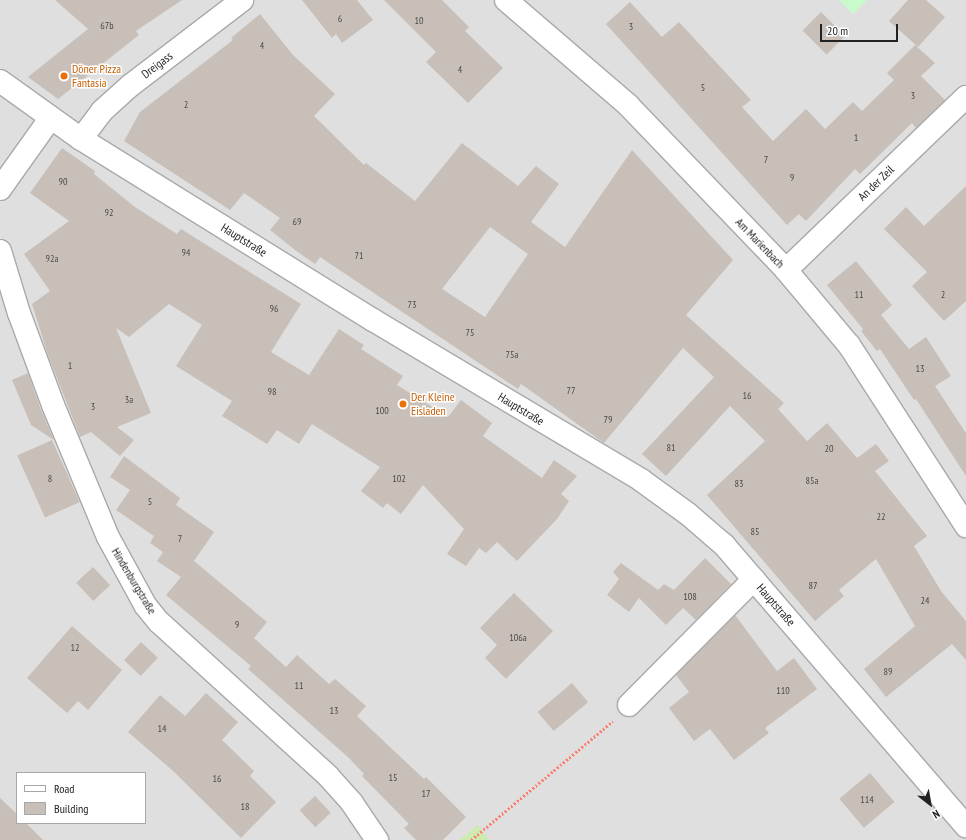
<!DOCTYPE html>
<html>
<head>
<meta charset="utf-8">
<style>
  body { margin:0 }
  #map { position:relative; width:966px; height:840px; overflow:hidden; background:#f2efe9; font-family:"PT Sans Narrow",sans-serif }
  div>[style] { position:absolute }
  .residential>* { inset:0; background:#e0dfdf }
  .grass>* { inset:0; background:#cdebb0 }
  .park>* { inset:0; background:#c8facc }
  .building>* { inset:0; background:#c7bfb8; transform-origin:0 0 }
  .path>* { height:2.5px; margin-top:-1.25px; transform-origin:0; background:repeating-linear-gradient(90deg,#fa8072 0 2px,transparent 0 4px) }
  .roads { filter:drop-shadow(1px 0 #a9a9a9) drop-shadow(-1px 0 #a9a9a9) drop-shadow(0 1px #a9a9a9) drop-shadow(0 -1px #a9a9a9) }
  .minor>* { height:22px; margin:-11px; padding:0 11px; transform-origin:11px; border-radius:11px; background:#fff }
  .tertiary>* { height:22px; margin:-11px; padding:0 11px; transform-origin:11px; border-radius:11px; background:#fff }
  .dots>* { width:11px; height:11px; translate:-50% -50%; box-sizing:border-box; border:2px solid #fff; border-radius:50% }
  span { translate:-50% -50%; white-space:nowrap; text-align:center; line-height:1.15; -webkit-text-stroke:3px #fff; paint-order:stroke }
  .number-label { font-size:10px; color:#4b4948 }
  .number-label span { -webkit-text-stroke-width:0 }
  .street-label { font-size:12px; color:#222 }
  .food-label { font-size:12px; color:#c56008 }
  .left { translate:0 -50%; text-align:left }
  .legend { position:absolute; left:16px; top:772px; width:130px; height:52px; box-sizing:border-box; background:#fff; border:1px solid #a7a7a7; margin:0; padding:5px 7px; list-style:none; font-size:12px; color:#222 }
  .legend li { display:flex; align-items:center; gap:8px; height:20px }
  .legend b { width:20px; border:1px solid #a7a7a7 }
  .north { position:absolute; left:910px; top:784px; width:40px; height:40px; -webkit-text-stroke:3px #fff; paint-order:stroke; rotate:149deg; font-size:11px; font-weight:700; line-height:16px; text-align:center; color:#222 }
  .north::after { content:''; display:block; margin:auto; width:14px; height:18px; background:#222; clip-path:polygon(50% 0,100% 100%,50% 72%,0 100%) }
  .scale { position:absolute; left:820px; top:24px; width:78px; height:18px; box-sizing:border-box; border:2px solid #222; border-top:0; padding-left:5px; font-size:12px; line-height:14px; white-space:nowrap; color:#222; -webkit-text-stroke:3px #fff; paint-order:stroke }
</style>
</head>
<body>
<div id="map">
  <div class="residential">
    <div style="clip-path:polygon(evenodd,0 0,966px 0,966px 840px,0 840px,0 0,17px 773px,145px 773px,145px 823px,17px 823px,17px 773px)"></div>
  </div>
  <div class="grass">
    <div style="clip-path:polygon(478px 825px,489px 840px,459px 840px)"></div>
  </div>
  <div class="park">
    <div style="clip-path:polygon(839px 0,867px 0,853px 14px)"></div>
  </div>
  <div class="building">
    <div style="clip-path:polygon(55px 0,182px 0,136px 31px,139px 35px,58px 99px,28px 77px,88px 29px)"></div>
    <div style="clip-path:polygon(302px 0,357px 0,373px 20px,342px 43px,336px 34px,332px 38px)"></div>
    <div style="clip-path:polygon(384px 0,442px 0,469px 27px,465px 31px,503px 68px,468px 103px,426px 62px,436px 52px)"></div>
    <div style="clip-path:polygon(908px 0,926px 0,945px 17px,918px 47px,889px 21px)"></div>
    <div style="clip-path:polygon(630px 2px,662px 37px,679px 22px,751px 100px,742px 107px,773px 141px,806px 109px,825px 129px,853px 102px,862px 111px,894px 80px,887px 73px,915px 45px,935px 63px,921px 76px,945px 100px,916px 128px,912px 123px,860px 174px,855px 169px,806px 221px,799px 214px,787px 225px,606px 24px)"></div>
    <div style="left:821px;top:12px;width:34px;height:26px;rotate:45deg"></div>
    <div style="clip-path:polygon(evenodd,260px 14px,293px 55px,335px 94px,314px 116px,364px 165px,366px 163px,415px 201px,462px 143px,518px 186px,536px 166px,559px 184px,531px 222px,565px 247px,632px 150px,733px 260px,686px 315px,784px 403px,778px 409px,807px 441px,827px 423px,857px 458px,876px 444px,889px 461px,875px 471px,927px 536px,914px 546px,941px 591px,966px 621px,966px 660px,952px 644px,886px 697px,864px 669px,915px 626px,876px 559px,839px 590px,844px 596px,815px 621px,707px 495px,765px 441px,730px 406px,666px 476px,642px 454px,714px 377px,683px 348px,604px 443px,521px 384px,518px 389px,320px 257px,315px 264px,295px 250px,270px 230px,280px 218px,244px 193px,230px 210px,124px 141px,140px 112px,233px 40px,231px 38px,260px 14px,490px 227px,528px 254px,485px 317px,442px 289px,490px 227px)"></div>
    <div style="clip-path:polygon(62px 148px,95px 171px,94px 174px,135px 207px,177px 234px,181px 229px,301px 304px,271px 352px,309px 375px,339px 329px,364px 345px,361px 349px,403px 376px,397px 385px,448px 417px,461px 400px,492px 423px,483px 436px,542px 478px,554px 460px,577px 476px,561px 494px,569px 501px,557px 519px,517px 561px,497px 542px,486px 553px,479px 548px,466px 566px,447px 554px,464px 529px,423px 485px,401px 514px,387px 503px,383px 508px,361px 491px,380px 467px,312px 424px,299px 444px,277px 430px,267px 444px,222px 416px,232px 401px,176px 366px,202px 325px,169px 304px,129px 337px,116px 328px,151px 413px,117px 427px,134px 440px,120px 456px,91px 432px,80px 437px,48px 355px,32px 304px,50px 291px,24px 254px,69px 221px,30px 193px)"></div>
    <div style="clip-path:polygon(966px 186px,966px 301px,944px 321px,912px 286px,927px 272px,884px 229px,906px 207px,924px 226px)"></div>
    <div style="clip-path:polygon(856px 261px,892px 305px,881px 315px,909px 349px,926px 337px,951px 376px,935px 386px,966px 433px,966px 476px,916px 399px,914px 400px,880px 349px,877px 351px,861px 331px,863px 329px,827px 285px)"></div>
    <div style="clip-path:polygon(28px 373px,41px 410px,54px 440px,31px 425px,12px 380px)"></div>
    <div style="left:52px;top:440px;width:68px;height:38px;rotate:66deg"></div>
    <div style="clip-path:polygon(124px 456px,180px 498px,176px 505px,214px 532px,194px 561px,267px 622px,254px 638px,286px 667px,297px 655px,329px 684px,335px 679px,366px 706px,357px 716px,424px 779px,426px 777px,466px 817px,443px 840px,416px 840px,404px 828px,409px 824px,362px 776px,364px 774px,349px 758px,248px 669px,251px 666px,166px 595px,181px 577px,157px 561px,163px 552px,150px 543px,154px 536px,116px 510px,130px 490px,110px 477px)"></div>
    <div style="clip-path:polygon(705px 558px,731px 584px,696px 620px,683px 608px,666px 625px,639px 598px,629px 612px,607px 595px,619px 579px,613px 572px,621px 563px,658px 590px,664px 584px,674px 590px)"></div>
    <div style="left:93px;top:567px;width:25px;height:23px;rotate:47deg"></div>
    <div style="clip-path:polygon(514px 593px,553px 631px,506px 679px,485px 658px,497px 645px,480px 628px)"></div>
    <div style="clip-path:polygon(735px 615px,777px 671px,794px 658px,817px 689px,765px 728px,769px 733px,734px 760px,710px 729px,694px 741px,669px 708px,689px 692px,676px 675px)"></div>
    <div style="clip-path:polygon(72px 626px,122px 670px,88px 710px,78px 701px,67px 713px,27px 678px)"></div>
    <div style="left:141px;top:642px;width:23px;height:25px;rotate:43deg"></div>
    <div style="left:572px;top:683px;width:25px;height:45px;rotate:50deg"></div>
    <div style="clip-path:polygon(206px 693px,238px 722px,222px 740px,254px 771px,250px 776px,276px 802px,241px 838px,172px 770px,128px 732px,160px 695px,185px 716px)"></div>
    <div style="left:870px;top:773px;width:38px;height:40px;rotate:50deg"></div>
    <div style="left:315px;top:796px;width:23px;height:21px;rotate:47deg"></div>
    <div style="clip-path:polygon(0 798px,17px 814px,17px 823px,26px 823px,43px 840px,0 840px)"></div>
  </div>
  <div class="path">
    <div style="left:471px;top:840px;width:185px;rotate:-40deg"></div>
  </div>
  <div class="roads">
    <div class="minor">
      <div style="left:506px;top:0;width:161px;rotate:40.7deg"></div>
      <div style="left:628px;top:105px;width:228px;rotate:46.2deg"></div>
      <div style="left:786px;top:270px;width:98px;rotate:50deg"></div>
      <div style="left:849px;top:345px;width:216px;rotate:57.1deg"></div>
      <div style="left:81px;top:139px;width:35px;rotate:-53deg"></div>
      <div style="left:102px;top:111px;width:39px;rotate:-42deg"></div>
      <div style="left:131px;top:85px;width:140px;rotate:-37.4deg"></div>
      <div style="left:0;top:189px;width:86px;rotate:-54.5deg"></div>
      <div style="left:0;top:251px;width:65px;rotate:73deg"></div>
      <div style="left:19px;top:313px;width:98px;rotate:69.7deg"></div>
      <div style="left:53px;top:405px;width:143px;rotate:67.4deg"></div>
      <div style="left:108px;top:537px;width:77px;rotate:61.4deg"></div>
      <div style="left:145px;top:605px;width:22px;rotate:51deg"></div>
      <div style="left:159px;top:622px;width:229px;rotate:42.3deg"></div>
      <div style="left:328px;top:776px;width:36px;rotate:48deg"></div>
      <div style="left:352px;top:803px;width:45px;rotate:56deg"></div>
      <div style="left:786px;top:270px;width:250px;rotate:-43.9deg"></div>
      <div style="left:629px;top:705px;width:177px;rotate:-45.2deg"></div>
    </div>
    <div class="tertiary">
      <div style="left:0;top:81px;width:100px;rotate:35.6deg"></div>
      <div style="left:81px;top:139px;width:344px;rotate:31.8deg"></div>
      <div style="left:373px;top:320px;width:312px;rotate:30.8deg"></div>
      <div style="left:641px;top:480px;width:58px;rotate:35.9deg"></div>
      <div style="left:688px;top:514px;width:48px;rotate:40.7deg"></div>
      <div style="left:724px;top:545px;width:371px;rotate:49.3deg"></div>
    </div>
  </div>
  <div class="dots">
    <div style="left:64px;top:76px;background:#e8710a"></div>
    <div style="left:403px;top:404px;background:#e8710a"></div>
  </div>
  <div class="number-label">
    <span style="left:340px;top:19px">6</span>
    <span style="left:419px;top:21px">10</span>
    <span style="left:107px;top:26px">67b</span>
    <span style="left:631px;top:27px">3</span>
    <span style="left:262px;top:46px">4</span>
    <span style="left:460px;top:70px">4</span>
    <span style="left:703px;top:88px">5</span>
    <span style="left:913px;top:96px">3</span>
    <span style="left:186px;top:105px">2</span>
    <span style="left:856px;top:138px">1</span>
    <span style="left:766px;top:160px">7</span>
    <span style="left:792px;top:178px">9</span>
    <span style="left:63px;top:182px">90</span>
    <span style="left:109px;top:213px">92</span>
    <span style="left:297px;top:222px">69</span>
    <span style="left:186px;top:253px">94</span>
    <span style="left:359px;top:256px">71</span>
    <span style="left:52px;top:259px">92a</span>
    <span style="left:859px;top:295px">11</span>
    <span style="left:943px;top:295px">2</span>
    <span style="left:412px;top:305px">73</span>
    <span style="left:274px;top:309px">96</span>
    <span style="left:470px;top:333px">75</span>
    <span style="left:512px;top:355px">75a</span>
    <span style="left:70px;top:366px">1</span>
    <span style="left:920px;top:369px">13</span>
    <span style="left:571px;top:391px">77</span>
    <span style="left:272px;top:392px">98</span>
    <span style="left:747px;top:396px">16</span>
    <span style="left:129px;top:400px">3a</span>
    <span style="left:93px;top:407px">3</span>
    <span style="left:382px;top:411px">100</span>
    <span style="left:608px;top:420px">79</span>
    <span style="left:671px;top:448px">81</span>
    <span style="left:829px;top:449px">20</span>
    <span style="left:50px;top:479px">8</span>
    <span style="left:399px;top:479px">102</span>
    <span style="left:812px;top:481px">85a</span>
    <span style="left:739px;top:484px">83</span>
    <span style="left:150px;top:502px">5</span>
    <span style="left:881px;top:517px">22</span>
    <span style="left:755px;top:532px">85</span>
    <span style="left:180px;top:539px">7</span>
    <span style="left:813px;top:586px">87</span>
    <span style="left:690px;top:597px">108</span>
    <span style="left:925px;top:601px">24</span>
    <span style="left:237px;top:625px">9</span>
    <span style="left:518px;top:638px">106a</span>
    <span style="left:75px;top:648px">12</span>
    <span style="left:888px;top:672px">89</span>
    <span style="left:299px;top:686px">11</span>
    <span style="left:783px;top:691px">110</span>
    <span style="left:334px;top:711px">13</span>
    <span style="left:162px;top:729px">14</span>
    <span style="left:393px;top:778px">15</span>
    <span style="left:217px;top:779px">16</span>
    <span style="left:426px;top:794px">17</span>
    <span style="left:867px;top:800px">114</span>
    <span style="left:245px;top:807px">18</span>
  </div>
  <div class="street-label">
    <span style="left:157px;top:65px;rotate:-37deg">Dreigass</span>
    <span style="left:876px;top:183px;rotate:-44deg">An der Zeil</span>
    <span style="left:244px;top:240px;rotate:32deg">Hauptstraße</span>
    <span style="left:760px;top:243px;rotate:46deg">Am Marienbach</span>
    <span style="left:521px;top:409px;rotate:31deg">Hauptstraße</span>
    <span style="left:134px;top:581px;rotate:59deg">Hindenburgstraße</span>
    <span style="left:776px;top:605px;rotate:49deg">Hauptstraße</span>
  </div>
  <div class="food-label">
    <span class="left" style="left:72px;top:76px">Döner Pizza<br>Fantasia</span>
    <span class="left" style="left:411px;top:404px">Der Kleine<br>Eisladen</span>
  </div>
  <ul class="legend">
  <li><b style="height:5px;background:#fff"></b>Road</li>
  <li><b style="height:11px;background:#c7bfb8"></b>Building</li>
  </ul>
  <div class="north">N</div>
  <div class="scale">20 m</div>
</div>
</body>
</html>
